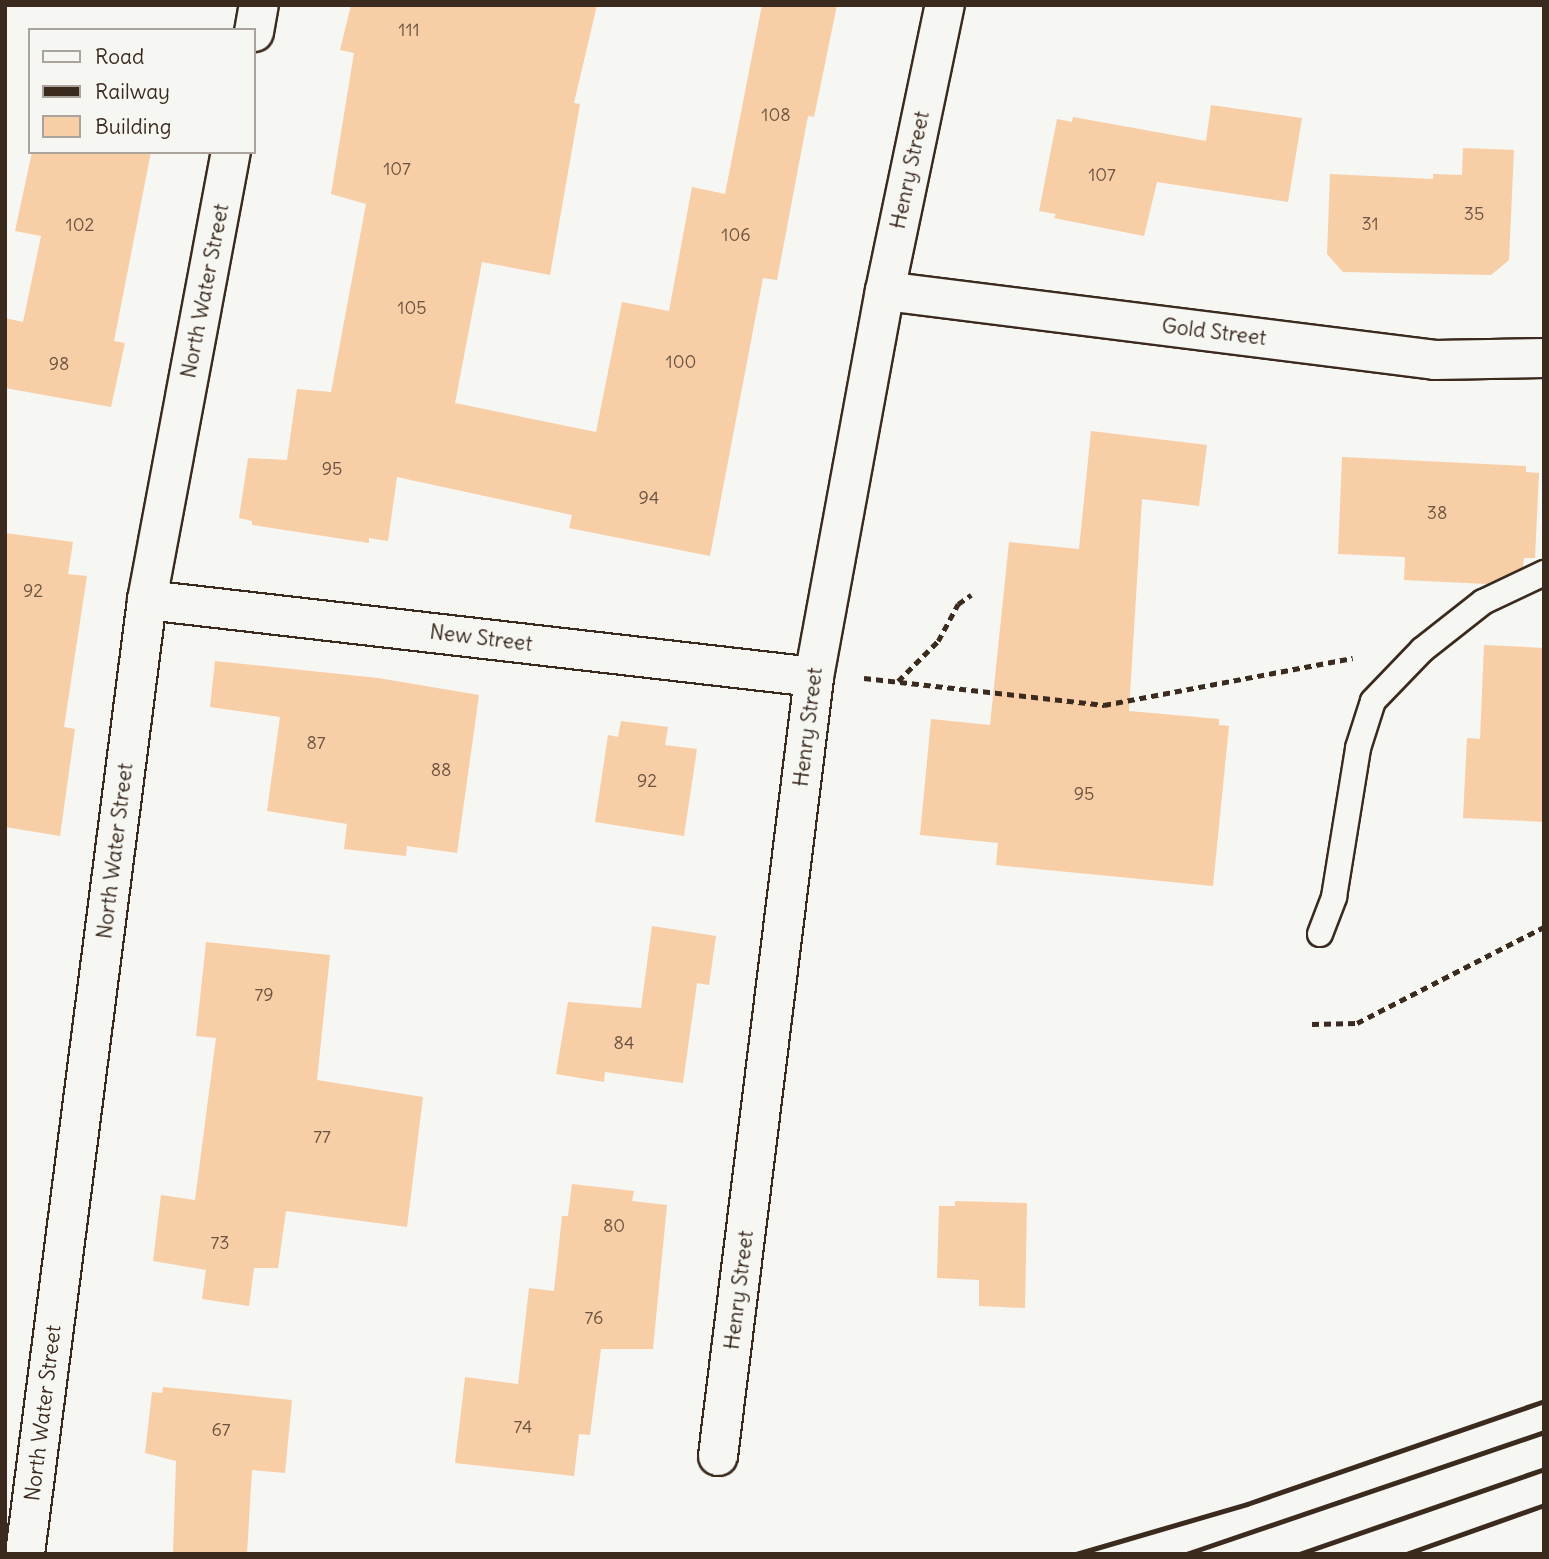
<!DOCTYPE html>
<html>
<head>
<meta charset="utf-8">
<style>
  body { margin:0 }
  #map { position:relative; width:1549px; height:1559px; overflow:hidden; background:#f6f6f2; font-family:Delius,sans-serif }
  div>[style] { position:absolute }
  .building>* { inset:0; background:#f8cea7 }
  .path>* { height:4.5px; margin-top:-2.25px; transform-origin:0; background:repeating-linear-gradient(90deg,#3b2a1e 0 7px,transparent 0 12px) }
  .roads { filter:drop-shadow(2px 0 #3b2a1e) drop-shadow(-2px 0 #3b2a1e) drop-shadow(0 2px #3b2a1e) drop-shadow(0 -2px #3b2a1e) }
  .lane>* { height:24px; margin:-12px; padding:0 12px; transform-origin:12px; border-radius:12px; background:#f6f6f2 }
  .street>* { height:38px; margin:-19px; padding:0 19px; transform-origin:19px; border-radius:19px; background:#f6f6f2 }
  .secondary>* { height:38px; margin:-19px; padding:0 19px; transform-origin:19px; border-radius:19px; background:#f6f6f2 }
  .rail>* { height:5px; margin:-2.5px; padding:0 2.5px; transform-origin:2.5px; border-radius:2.5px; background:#3b2a1e }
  span { translate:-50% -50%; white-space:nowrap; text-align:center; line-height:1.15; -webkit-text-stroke:6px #f6f6f2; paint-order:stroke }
  .number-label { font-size:18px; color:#6a5340 }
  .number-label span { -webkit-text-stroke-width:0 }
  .street-label { font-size:21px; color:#3b2a1e }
  .frame { position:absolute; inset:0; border:7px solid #3b2a1e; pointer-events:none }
  .legend { position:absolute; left:28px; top:28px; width:228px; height:126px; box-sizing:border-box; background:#f6f6f2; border:2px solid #aba49d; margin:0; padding:9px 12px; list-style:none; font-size:21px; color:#3b2a1e }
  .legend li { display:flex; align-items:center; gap:14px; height:35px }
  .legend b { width:35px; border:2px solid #aba49d }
</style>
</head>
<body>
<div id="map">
  <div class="building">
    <div style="clip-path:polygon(351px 5px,597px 5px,574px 103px,580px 104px,550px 275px,482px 262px,455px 403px,596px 432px,622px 302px,669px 311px,692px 187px,725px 194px,762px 5px,837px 5px,814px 117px,808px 116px,777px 280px,763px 278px,710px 556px,569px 528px,572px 515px,397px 477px,388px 541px,369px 538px,369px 543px,252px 525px,252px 521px,239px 518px,248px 458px,287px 460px,297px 389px,331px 392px,366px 204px,331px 194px,354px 53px,340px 50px)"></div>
    <div style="clip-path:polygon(1211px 105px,1302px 118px,1288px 202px,1157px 182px,1144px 236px,1054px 218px,1056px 214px,1039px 211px,1057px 119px,1072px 122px,1073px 117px,1206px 141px)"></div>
    <div style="clip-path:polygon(1463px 148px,1514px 150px,1509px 260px,1491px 275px,1343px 272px,1327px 254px,1330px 174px,1433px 179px,1433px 174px,1462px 175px)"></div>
    <div style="clip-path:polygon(32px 152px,151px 152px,114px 341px,125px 343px,111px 407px,5px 388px,5px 318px,23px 322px,41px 236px,15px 231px)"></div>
    <div style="clip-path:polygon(1091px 431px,1207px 445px,1199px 506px,1142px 499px,1129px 711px,1219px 719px,1219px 725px,1229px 726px,1213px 886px,996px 865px,998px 843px,920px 835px,931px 719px,990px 725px,1009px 542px,1079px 549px)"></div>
    <div style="clip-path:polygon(1342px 457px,1526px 466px,1526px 472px,1539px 473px,1535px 558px,1524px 558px,1523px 567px,1487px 584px,1404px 580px,1405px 557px,1338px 554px)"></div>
    <div style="clip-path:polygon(5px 533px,73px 542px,68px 574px,87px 576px,64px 727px,75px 729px,60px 836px,5px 827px)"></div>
    <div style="clip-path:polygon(1484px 645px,1544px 648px,1544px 822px,1463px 818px,1467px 738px,1480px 739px)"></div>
    <div style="clip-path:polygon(215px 661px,378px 678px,479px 695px,457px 853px,407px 846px,406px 856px,344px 849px,347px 824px,267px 811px,280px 717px,210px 707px)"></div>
    <div style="clip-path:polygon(621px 721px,668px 727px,665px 745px,697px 749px,684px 836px,595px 822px,608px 735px,618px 737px)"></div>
    <div style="clip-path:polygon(652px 926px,716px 936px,709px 985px,697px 983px,683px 1083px,605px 1072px,604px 1082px,556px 1074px,568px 1002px,641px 1008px)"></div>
    <div style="clip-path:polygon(206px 942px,330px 955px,317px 1080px,423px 1097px,407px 1227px,286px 1211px,278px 1268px,254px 1268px,249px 1306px,202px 1299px,206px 1270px,153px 1261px,161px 1195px,195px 1200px,216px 1038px,196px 1036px)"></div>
    <div style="clip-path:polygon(572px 1184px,634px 1191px,632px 1201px,667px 1205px,653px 1349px,601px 1349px,590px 1435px,579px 1434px,574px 1476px,455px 1463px,465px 1377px,518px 1384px,529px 1288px,554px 1291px,562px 1216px,568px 1216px)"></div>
    <div style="clip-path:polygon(955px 1201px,1027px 1203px,1025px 1308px,979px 1306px,979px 1280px,937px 1278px,939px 1206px,955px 1206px)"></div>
    <div style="clip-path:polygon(163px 1387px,292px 1400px,285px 1473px,252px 1470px,247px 1554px,173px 1554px,176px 1461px,145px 1453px,152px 1392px,162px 1393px)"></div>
  </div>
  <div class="path">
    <div style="left:864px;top:678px;width:242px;rotate:6.4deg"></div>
    <div style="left:1104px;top:705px;width:253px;rotate:-10.7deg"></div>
    <div style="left:898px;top:681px;width:57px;rotate:-45deg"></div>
    <div style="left:938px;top:641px;width:42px;rotate:-61.6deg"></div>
    <div style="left:958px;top:604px;width:16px;rotate:-35deg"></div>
    <div style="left:1312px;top:1024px;width:45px;rotate:-1.3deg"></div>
    <div style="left:1357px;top:1023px;width:210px;rotate:-27.2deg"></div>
  </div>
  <div class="roads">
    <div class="lane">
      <div style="left:1320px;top:934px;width:40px;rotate:-69deg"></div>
      <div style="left:1334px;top:897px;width:151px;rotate:-80.8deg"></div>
      <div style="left:1358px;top:748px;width:49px;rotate:-72.3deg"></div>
      <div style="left:1373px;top:701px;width:71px;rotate:-46.1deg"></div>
      <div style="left:1422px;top:650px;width:78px;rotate:-38.2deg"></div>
      <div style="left:1483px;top:602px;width:68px;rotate:-25.4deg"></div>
    </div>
    <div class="street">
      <div style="left:885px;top:291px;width:554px;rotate:7.15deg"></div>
      <div style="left:1435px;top:360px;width:109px;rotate:-1.1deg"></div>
      <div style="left:147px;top:600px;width:671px;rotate:6.59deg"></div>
      <div style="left:718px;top:1456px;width:785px;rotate:-82.97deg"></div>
      <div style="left:814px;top:677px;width:392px;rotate:-79.6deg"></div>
      <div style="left:885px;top:291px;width:292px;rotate:-78.2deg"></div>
    </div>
    <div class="secondary">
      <div style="left:254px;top:32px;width:27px;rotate:-80deg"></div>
      <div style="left:25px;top:1554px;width:962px;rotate:-82.71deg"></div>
      <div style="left:147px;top:600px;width:456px;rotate:-79.4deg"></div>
    </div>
  </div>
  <div class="rail">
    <div style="left:1076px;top:1554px;width:178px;rotate:-16.3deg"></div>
    <div style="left:1247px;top:1504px;width:314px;rotate:-19.1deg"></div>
    <div style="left:1186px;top:1554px;width:378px;rotate:-18.8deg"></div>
    <div style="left:1299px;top:1554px;width:259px;rotate:-19.1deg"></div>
    <div style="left:1406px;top:1554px;width:146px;rotate:-19.5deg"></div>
  </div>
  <div class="number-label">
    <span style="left:409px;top:30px">111</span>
    <span style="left:776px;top:115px">108</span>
    <span style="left:397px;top:169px">107</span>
    <span style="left:1102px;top:175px">107</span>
    <span style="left:1474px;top:214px">35</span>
    <span style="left:1370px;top:224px">31</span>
    <span style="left:80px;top:225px">102</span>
    <span style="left:736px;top:235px">106</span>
    <span style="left:412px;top:308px">105</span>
    <span style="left:681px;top:362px">100</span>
    <span style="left:59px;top:364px">98</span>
    <span style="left:332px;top:469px">95</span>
    <span style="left:649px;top:498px">94</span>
    <span style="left:1437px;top:513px">38</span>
    <span style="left:33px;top:591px">92</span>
    <span style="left:316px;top:743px">87</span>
    <span style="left:441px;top:770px">88</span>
    <span style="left:647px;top:781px">92</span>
    <span style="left:1084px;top:794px">95</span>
    <span style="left:264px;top:995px">79</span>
    <span style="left:624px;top:1043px">84</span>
    <span style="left:322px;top:1137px">77</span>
    <span style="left:614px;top:1226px">80</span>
    <span style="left:220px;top:1243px">73</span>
    <span style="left:594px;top:1318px">76</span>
    <span style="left:523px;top:1427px">74</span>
    <span style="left:221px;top:1430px">67</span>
  </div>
  <div class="street-label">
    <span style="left:910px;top:170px;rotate:-78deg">Henry Street</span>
    <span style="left:205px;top:291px;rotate:-79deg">North Water Street</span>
    <span style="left:1214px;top:332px;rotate:7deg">Gold Street</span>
    <span style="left:481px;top:638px;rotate:7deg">New Street</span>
    <span style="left:808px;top:727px;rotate:-83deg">Henry Street</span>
    <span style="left:115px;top:851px;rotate:-83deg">North Water Street</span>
    <span style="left:739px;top:1290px;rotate:-83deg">Henry Street</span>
    <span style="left:43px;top:1413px;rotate:-83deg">North Water Street</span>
  </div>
  <div class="frame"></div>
  <ul class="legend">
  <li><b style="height:9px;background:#f6f6f2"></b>Road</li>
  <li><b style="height:9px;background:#3b2a1e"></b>Railway</li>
  <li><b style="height:19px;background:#f8cea7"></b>Building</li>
  </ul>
</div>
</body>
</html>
